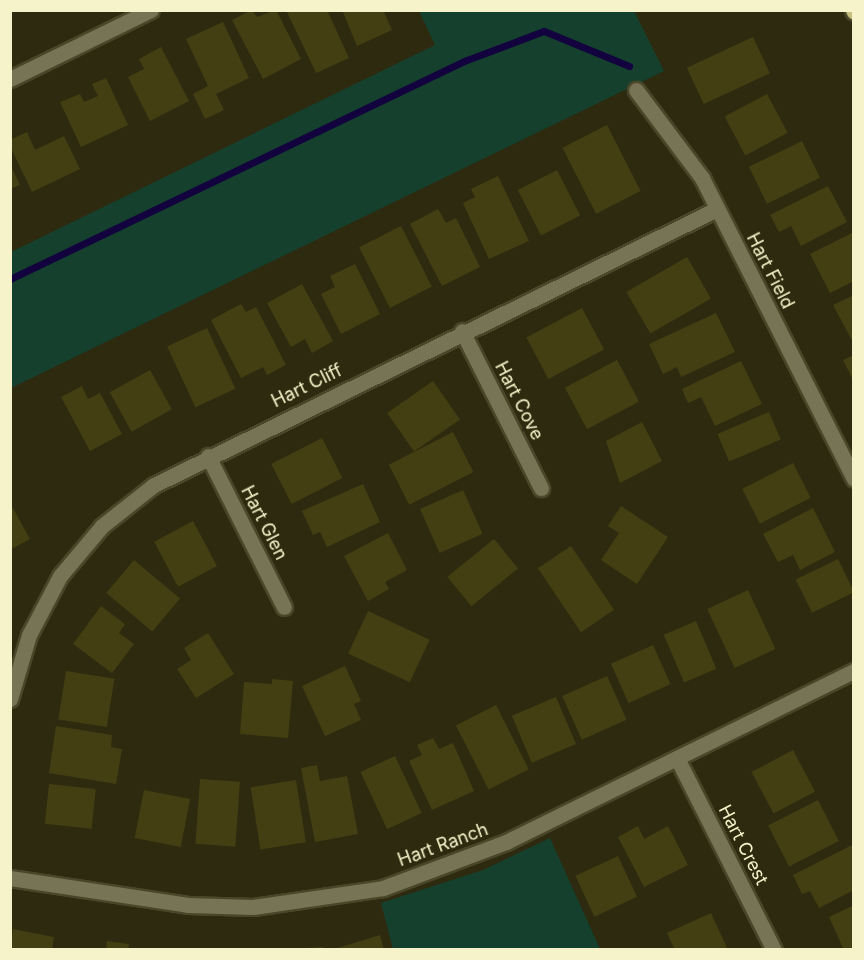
<!DOCTYPE html>
<html>
<head>
<meta charset="utf-8">
<style>
  body { margin:0 }
  #map { position:relative; width:864px; height:960px; overflow:hidden; background:#2d2a0f; font-family:Inter,sans-serif }
  div>[style] { position:absolute }
  .green>* { inset:0; background:#15402e }
  .stream>* { height:7px; margin:-3.5px; padding:0 3.5px; transform-origin:3.5px; border-radius:3.5px; background:#12033e }
  .building>* { inset:0; background:#443f12; transform-origin:0 0 }
  .roads { filter:drop-shadow(2px 0 #494629) drop-shadow(-2px 0 #494629) drop-shadow(0 2px #494629) drop-shadow(0 -2px #494629) }
  .minor>* { height:15px; margin:-7.5px; padding:0 7.5px; transform-origin:7.5px; border-radius:7.5px; background:#777455 }
  .major>* { height:15px; margin:-7.5px; padding:0 7.5px; transform-origin:7.5px; border-radius:7.5px; background:#c6bf7d }
  span { translate:-50% -50%; white-space:nowrap; text-align:center; line-height:1.15; -webkit-text-stroke:5px #2d2a0f; paint-order:stroke }
  .street-label { font-size:18px; color:#f6f2c9 }
  .frame { position:absolute; inset:0; border:12px solid #f6f2c9; pointer-events:none }
</style>
</head>
<body>
<div id="map">
  <div class="green">
    <div style="clip-path:polygon(419px 11px,634px 11px,664px 71px,11px 388px,11px 252px,435px 45px)"></div>
    <div style="clip-path:polygon(550px 838px,600px 949px,393px 949px,381px 903px,483px 870px)"></div>
  </div>
  <div class="stream">
    <div style="left:10px;top:279px;width:504px;rotate:-25.65deg"></div>
    <div style="left:464px;top:61px;width:85px;rotate:-20.6deg"></div>
    <div style="left:544px;top:31px;width:92px;rotate:22.4deg"></div>
  </div>
  <div class="building">
    <div style="clip-path:polygon(252px 10px,257px 17px,276px 10px,301px 59px,263px 79px,232px 20px)"></div>
    <div style="clip-path:polygon(286px 10px,327px 10px,349px 58px,316px 73px)"></div>
    <div style="clip-path:polygon(342px 10px,383px 10px,392px 30px,357px 46px)"></div>
    <div style="clip-path:polygon(223px 22px,249px 78px,216px 94px,224px 110px,205px 119px,193px 94px,208px 86px,186px 39px)"></div>
    <div style="left:753px;top:37px;width:40px;height:73px;rotate:65deg"></div>
    <div style="clip-path:polygon(161px 47px,189px 101px,150px 121px,128px 77px,144px 69px,139px 59px)"></div>
    <div style="clip-path:polygon(106px 78px,128px 125px,81px 147px,60px 102px,80px 94px,84px 102px,98px 96px,92px 84px)"></div>
    <div style="left:767px;top:94px;width:44px;height:48px;rotate:62deg"></div>
    <div style="left:607px;top:125px;width:74px;height:50px;rotate:63deg"></div>
    <div style="clip-path:polygon(27px 132px,35px 150px,64px 136px,80px 169px,32px 192px,10px 146px,10px 140px)"></div>
    <div style="left:802px;top:141px;width:41px;height:59px;rotate:64deg"></div>
    <div style="clip-path:polygon(10px 164px,20px 185px,10px 189px)"></div>
    <div style="left:557px;top:170px;width:51px;height:44px;rotate:63deg"></div>
    <div style="clip-path:polygon(498px 176px,529px 241px,489px 259px,463px 203px,475px 197px,471px 189px)"></div>
    <div style="clip-path:polygon(828px 186px,847px 222px,801px 246px,791px 226px,779px 232px,770px 215px)"></div>
    <div style="clip-path:polygon(438px 209px,446px 223px,456px 218px,480px 267px,442px 286px,410px 224px)"></div>
    <div style="left:401px;top:226px;width:68px;height:47px;rotate:63deg"></div>
    <div style="clip-path:polygon(854px 232px,854px 281px,830px 293px,810px 254px)"></div>
    <div style="left:687px;top:257px;width:48px;height:70px;rotate:60deg"></div>
    <div style="clip-path:polygon(355px 264px,380px 314px,341px 334px,321px 294px,335px 287px,330px 276px)"></div>
    <div style="clip-path:polygon(302px 284px,333px 341px,312px 353px,305px 339px,291px 347px,267px 303px)"></div>
    <div style="clip-path:polygon(854px 295px,854px 344px,833px 305px)"></div>
    <div style="clip-path:polygon(241px 304px,246px 312px,256px 307px,286px 365px,267px 375px,263px 367px,241px 378px,211px 320px)"></div>
    <div style="left:582px;top:308px;width:47px;height:63px;rotate:62deg"></div>
    <div style="clip-path:polygon(716px 313px,735px 352px,681px 377px,677px 367px,663px 374px,649px 344px)"></div>
    <div style="left:207px;top:328px;width:67px;height:44px;rotate:65deg"></div>
    <div style="clip-path:polygon(854px 355px,854px 382px,843px 360px)"></div>
    <div style="left:617px;top:360px;width:47px;height:59px;rotate:62deg"></div>
    <div style="clip-path:polygon(741px 361px,762px 404px,715px 426px,701px 397px,688px 403px,682px 389px)"></div>
    <div style="left:150px;top:370px;width:45px;height:46px;rotate:61deg"></div>
    <div style="left:433px;top:381px;width:47px;height:56px;rotate:55deg"></div>
    <div style="clip-path:polygon(82px 386px,88px 399px,100px 393px,122px 434px,90px 451px,61px 397px)"></div>
    <div style="left:769px;top:412px;width:30px;height:56px;rotate:67deg"></div>
    <div style="clip-path:polygon(642px 422px,662px 461px,620px 483px,606px 441px)"></div>
    <div style="left:453px;top:432px;width:45px;height:72px;rotate:63deg"></div>
    <div style="left:322px;top:438px;width:45px;height:57px;rotate:63deg"></div>
    <div style="left:793px;top:463px;width:39px;height:57px;rotate:63deg"></div>
    <div style="clip-path:polygon(363px 484px,380px 522px,327px 547px,320px 532px,313px 535px,302px 511px)"></div>
    <div style="left:463px;top:490px;width:48px;height:47px;rotate:66deg"></div>
    <div style="clip-path:polygon(10px 503px,30px 539px,10px 550px)"></div>
    <div style="clip-path:polygon(621px 506px,668px 537px,637px 584px,601px 560px,619px 533px,608px 526px)"></div>
    <div style="clip-path:polygon(813px 508px,835px 552px,800px 570px,793px 555px,778px 562px,763px 534px)"></div>
    <div style="left:193px;top:521px;width:51px;height:44px;rotate:62deg"></div>
    <div style="clip-path:polygon(388px 533px,407px 570px,385px 582px,389px 589px,368px 601px,344px 556px)"></div>
    <div style="left:494px;top:539px;width:38px;height:60px;rotate:51deg"></div>
    <div style="left:571px;top:546px;width:77px;height:40px;rotate:56deg"></div>
    <div style="left:838px;top:559px;width:37px;height:47px;rotate:64deg"></div>
    <div style="left:134px;top:560px;width:60px;height:43px;rotate:40deg"></div>
    <div style="left:748px;top:590px;width:65px;height:45px;rotate:65deg"></div>
    <div style="clip-path:polygon(101px 606px,125px 624px,119px 633px,134px 644px,112px 673px,73px 644px)"></div>
    <div style="left:368px;top:611px;width:68px;height:47px;rotate:25deg"></div>
    <div style="left:696px;top:621px;width:52px;height:35px;rotate:67deg"></div>
    <div style="clip-path:polygon(208px 633px,234px 674px,196px 698px,177px 669px,191px 660px,184px 648px)"></div>
    <div style="left:653px;top:645px;width:43px;height:46px;rotate:66deg"></div>
    <div style="clip-path:polygon(345px 666px,361px 701px,354px 704px,361px 720px,325px 736px,302px 686px)"></div>
    <div style="left:66px;top:671px;width:49px;height:49px;rotate:9deg"></div>
    <div style="left:607px;top:676px;width:48px;height:49px;rotate:66deg"></div>
    <div style="clip-path:polygon(272px 679px,293px 681px,288px 738px,240px 734px,244px 682px,272px 684px)"></div>
    <div style="left:556px;top:697px;width:51px;height:48px;rotate:67deg"></div>
    <div style="left:496px;top:705px;width:72px;height:45px;rotate:63deg"></div>
    <div style="clip-path:polygon(56px 726px,112px 735px,111px 747px,122px 749px,116px 784px,49px 773px)"></div>
    <div style="clip-path:polygon(433px 738px,439px 749px,453px 743px,474px 791px,432px 810px,409px 761px,422px 755px,417px 745px)"></div>
    <div style="left:793px;top:750px;width:47px;height:47px;rotate:62deg"></div>
    <div style="left:395px;top:756px;width:63px;height:38px;rotate:65deg"></div>
    <div style="clip-path:polygon(317px 765px,320px 781px,347px 776px,358px 834px,315px 842px,301px 768px)"></div>
    <div style="left:200px;top:779px;width:40px;height:65px;rotate:4deg"></div>
    <div style="left:296px;top:780px;width:63px;height:46px;rotate:81deg"></div>
    <div style="left:49px;top:784px;width:47px;height:40px;rotate:6deg"></div>
    <div style="left:144px;top:790px;width:47px;height:49px;rotate:11deg"></div>
    <div style="left:818px;top:800px;width:46px;height:56px;rotate:63deg"></div>
    <div style="clip-path:polygon(638px 826px,644px 839px,668px 826px,688px 865px,644px 887px,618px 837px)"></div>
    <div style="clip-path:polygon(854px 844px,854px 890px,819px 908px,810px 891px,802px 894px,793px 875px)"></div>
    <div style="left:618px;top:856px;width:45px;height:47px;rotate:65deg"></div>
    <div style="clip-path:polygon(854px 905px,854px 950px,844px 950px,829px 917px)"></div>
    <div style="clip-path:polygon(711px 913px,728px 950px,675px 950px,667px 933px)"></div>
    <div style="clip-path:polygon(13px 929px,54px 937px,52px 950px,10px 950px)"></div>
    <div style="clip-path:polygon(380px 935px,384px 950px,334px 950px,334px 949px)"></div>
    <div style="clip-path:polygon(107px 941px,129px 944px,128px 950px,106px 950px)"></div>
    <div style="clip-path:polygon(323px 947px,323px 950px,305px 950px,305px 948px)"></div>
  </div>
  <div class="roads">
    <div class="minor">
      <div style="left:10px;top:79px;width:157px;rotate:-26.1deg"></div>
      <div style="left:636px;top:90px;width:110px;rotate:53.1deg"></div>
      <div style="left:702px;top:178px;width:337px;rotate:63.2deg"></div>
      <div style="left:462px;top:331px;width:176px;rotate:63.3deg"></div>
      <div style="left:208px;top:456px;width:169px;rotate:63.3deg"></div>
      <div style="left:10px;top:699px;width:67px;rotate:-73.5deg"></div>
      <div style="left:29px;top:635px;width:67px;rotate:-62.3deg"></div>
      <div style="left:60px;top:576px;width:65px;rotate:-50deg"></div>
      <div style="left:102px;top:526px;width:66px;rotate:-38.3deg"></div>
      <div style="left:154px;top:485px;width:627px;rotate:-26.12deg"></div>
      <div style="left:677px;top:758px;width:215px;rotate:63.2deg"></div>
      <div style="left:10px;top:878px;width:180px;rotate:8.6deg"></div>
      <div style="left:188px;top:905px;width:65px;rotate:1.8deg"></div>
      <div style="left:253px;top:907px;width:131px;rotate:-8.3deg"></div>
      <div style="left:383px;top:888px;width:131px;rotate:-20.5deg"></div>
      <div style="left:506px;top:842px;width:388px;rotate:-26.2deg"></div>
    </div>
    <div class="major">
      <div style="left:853px;top:10px;width:2px;rotate:63deg"></div>
    </div>
  </div>
  <div class="street-label">
    <span style="left:770px;top:271px;rotate:63deg">Hart Field</span>
    <span style="left:307px;top:386px;rotate:-26deg">Hart Cliff</span>
    <span style="left:519px;top:401px;rotate:63deg">Hart Cove</span>
    <span style="left:264px;top:523px;rotate:63deg">Hart Glen</span>
    <span style="left:443px;top:845px;rotate:-20deg">Hart Ranch</span>
    <span style="left:743px;top:845px;rotate:63deg">Hart Crest</span>
  </div>
  <div class="frame"></div>
</div>
</body>
</html>
